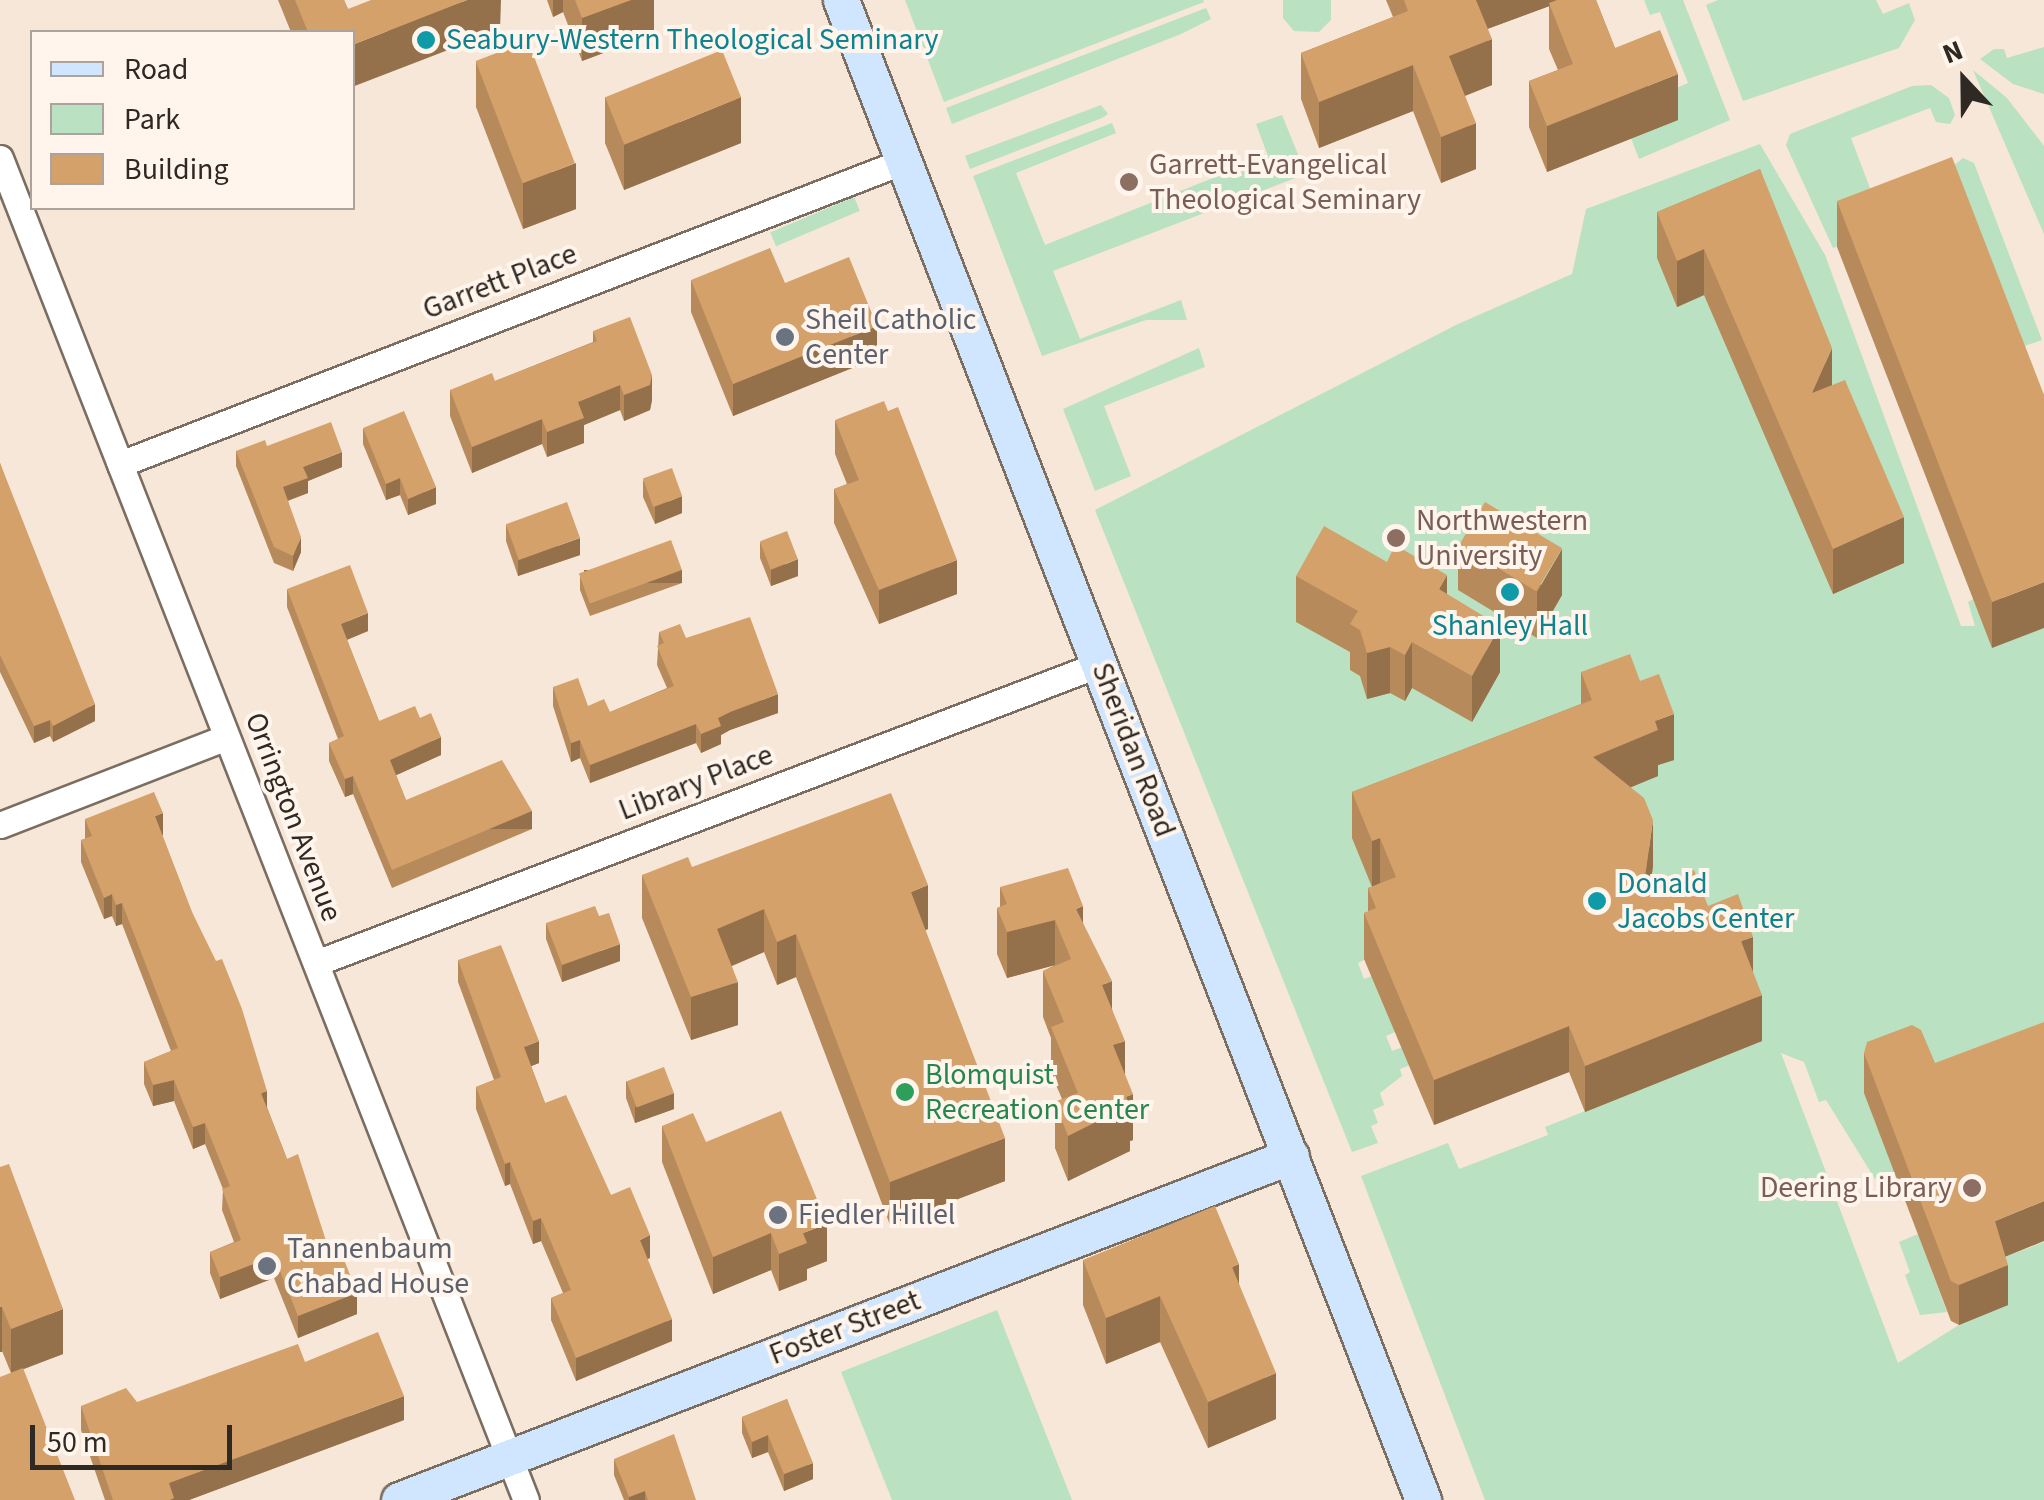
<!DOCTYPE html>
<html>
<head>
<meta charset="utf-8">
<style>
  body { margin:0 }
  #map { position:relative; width:2044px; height:1500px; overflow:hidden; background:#f6e7d8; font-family:"Source Sans 3",sans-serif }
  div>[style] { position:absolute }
  .green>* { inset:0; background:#bae1c2; transform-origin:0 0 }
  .roads { filter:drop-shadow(2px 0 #7b6e61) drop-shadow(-2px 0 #7b6e61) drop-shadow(0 2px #7b6e61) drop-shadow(0 -2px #7b6e61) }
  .street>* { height:25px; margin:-12.5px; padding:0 12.5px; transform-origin:12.5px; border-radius:12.5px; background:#fff }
  .secondary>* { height:35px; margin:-17.5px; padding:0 17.5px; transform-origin:17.5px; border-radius:17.5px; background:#d0e6ff }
  .wall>* { inset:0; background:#b78a5c }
  .shaded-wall>* { inset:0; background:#95714b; transform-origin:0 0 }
  .building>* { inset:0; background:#d5a16b; transform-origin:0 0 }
  .dots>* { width:28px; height:28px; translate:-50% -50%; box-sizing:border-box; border:5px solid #fff5ec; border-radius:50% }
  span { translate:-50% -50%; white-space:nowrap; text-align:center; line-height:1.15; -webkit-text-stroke:8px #fff5ec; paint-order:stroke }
  .culture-label { font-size:30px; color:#0d838f }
  .left { translate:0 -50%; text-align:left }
  .education-label { font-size:30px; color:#785e54 }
  .right { translate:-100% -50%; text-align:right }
  .street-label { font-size:30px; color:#2f2923 }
  .worship-label { font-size:30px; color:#5b616d }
  .leisure-label { font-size:30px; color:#27864d }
  .legend { position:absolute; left:30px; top:30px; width:325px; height:180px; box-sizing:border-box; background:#fff5ec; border:2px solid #aca39c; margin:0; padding:12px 18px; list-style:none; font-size:30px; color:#2f2923 }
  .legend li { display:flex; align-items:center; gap:20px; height:50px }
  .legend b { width:50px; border:2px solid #aca39c }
  .north { position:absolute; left:1914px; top:30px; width:100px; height:100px; -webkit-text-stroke:8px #fff5ec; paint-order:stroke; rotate:338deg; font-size:28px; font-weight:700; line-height:40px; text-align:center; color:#2f2923 }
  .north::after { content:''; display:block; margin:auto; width:35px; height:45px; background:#2f2923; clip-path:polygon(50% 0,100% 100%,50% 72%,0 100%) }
  .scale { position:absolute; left:30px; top:1425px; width:202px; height:45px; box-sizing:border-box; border:5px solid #2f2923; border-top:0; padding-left:12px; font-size:30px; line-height:35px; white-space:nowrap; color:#2f2923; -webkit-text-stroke:8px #fff5ec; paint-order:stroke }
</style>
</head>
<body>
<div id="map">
  <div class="green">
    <div style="clip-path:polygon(905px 0,1203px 0,1204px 2px,944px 102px)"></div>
    <div style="clip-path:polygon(1283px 0,1331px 0,1331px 20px,1319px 32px,1294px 31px,1283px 18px)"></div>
    <div style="clip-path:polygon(1644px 0,1683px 0,1730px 120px,1639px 159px,1631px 138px,1667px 92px,1688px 83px,1660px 12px,1650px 15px)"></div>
    <div style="clip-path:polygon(1718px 0,1876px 0,1883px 14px,1909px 3px,1915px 20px,1899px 48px,1743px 101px,1706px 5px)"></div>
    <div style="clip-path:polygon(1206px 8px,1211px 19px,1181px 34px,952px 124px,946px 108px)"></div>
    <div style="clip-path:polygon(2044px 47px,2044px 94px,2013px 84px,1980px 59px,1994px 49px,2004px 49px,2007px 58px)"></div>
    <div style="clip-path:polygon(1973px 70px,2007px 98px,2044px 146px,2044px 234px)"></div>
    <div style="clip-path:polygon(1931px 85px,1949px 98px,1955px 115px,1950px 124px,1936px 122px,1930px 108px,1851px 138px,1885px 228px,1833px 248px,1786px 145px,1790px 134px,1912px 86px)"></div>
    <div style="clip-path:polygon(1101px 105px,1108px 114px,1102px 118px,970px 169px,965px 156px)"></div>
    <div style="clip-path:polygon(1282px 115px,1306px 174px,1053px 271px,1080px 339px,1181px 300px,1187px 320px,1146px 320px,1042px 356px,973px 176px,1112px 123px,1116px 133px,1016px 173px,1045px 245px,1268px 156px,1256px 124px)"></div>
    <div style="clip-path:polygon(1760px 144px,1825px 255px,1961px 626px,1975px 626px,1968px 602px,1973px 599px,1984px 626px,2044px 627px,2044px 1062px,1894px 1173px,1875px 1179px,1826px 1100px,1819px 1102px,1804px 1062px,1781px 1053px,1898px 1363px,1959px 1325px,2008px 1305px,1995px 1261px,2044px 1242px,2044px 1500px,1485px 1500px,1361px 1176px,1448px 1143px,1459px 1169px,1548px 1135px,1545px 1127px,1757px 1043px,1367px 871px,1372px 886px,1380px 883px,1396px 923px,1376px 954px,1358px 963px,1364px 979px,1372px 976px,1395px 1032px,1386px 1036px,1392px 1051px,1414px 1043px,1421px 1061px,1400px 1069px,1402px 1076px,1380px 1093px,1384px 1105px,1373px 1110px,1378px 1123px,1371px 1126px,1378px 1143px,1352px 1152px,1095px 510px,1458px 324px,1572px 274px,1586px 209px)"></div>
    <div style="clip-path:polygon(1963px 158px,1974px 163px,2042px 340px,2016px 349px,1953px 166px)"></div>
    <div style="left:854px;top:197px;width:15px;height:91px;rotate:67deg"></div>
    <div style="clip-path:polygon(1199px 348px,1205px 367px,1104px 406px,1131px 476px,1095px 491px,1063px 409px)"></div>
    <div style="clip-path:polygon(1918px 1234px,1947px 1312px,1920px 1315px,1905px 1275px,1910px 1272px,1899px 1242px)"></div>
    <div style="clip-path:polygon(997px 1310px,1072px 1500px,892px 1500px,841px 1372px)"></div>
  </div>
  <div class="roads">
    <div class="street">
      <div style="left:0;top:158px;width:1441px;rotate:68.6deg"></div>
      <div style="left:120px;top:464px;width:841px;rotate:-21.13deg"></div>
      <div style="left:0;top:825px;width:243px;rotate:-21.2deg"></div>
      <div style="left:316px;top:963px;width:839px;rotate:-20.88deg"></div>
    </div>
    <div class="secondary">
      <div style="left:841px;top:0;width:1609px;rotate:68.79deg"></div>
      <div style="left:399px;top:1500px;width:956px;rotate:-21.09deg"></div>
    </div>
  </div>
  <div class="wall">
    <div style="clip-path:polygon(278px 0,344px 0,348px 9px,500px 0,500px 30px,291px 32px)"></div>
    <div style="clip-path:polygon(547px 0,654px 0,654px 34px,582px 61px,563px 12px,553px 17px)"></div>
    <div style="clip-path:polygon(1386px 0,1596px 0,1615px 48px,1678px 120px,1547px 172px,1529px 127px,1529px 81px,1558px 70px,1549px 49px,1549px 6px,1487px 29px,1492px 85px,1465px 96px,1476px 169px,1441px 183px,1413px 111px,1319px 148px,1301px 99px,1301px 53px,1393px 17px)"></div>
    <div style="clip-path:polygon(476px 61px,576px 209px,523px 229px,476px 107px)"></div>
    <div style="clip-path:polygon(605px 97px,741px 143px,624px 190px,605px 143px)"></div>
    <div style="clip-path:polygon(1760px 169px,1832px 385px,1904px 563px,1833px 594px,1704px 295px,1677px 307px,1657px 258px,1657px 212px)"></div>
    <div style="clip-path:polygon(1837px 201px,2044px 395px,1992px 648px,1837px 247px)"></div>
    <div style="clip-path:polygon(691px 280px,785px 283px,877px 358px,733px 416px,691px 312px)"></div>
    <div style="clip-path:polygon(593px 331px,652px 400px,650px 410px,624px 421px,620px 410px,584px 425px,584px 443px,547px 457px,542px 444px,472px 473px,450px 416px,450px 390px,495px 381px,593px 342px)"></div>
    <div style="clip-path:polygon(835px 420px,957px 594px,879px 624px,834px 523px,834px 489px,847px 484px,835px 454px)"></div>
    <div style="clip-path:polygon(363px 428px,436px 504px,408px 515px,400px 495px,386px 500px,363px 444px)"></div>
    <div style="clip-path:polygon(267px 446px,342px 467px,308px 481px,308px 493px,288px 501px,301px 552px,293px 571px,274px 563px,236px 466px,236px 451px)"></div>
    <div style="clip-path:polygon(0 463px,95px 721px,53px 742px,50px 736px,34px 743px,0 672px)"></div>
    <div style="clip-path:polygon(643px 480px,682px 513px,655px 524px,643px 497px)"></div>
    <div style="clip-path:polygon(506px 524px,580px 555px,518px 576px,506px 541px)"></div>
    <div style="clip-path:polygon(760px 542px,798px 576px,771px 586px,760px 558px)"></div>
    <div style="clip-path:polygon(1458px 544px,1562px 595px,1537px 638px,1458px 590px)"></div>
    <div style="clip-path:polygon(1387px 562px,1447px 594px,1500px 672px,1472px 722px,1412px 688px,1405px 701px,1390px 693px,1367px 699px,1360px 676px,1350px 670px,1350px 652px,1296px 622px,1296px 576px)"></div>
    <div style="clip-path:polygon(580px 577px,682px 583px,590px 616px,580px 590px)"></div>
    <div style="clip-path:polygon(287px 589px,368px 631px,347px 640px,379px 721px,420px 718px,441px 755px,396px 775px,406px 800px,532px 829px,392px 888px,353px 794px,345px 797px,329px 761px,329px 743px,338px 739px,287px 607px)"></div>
    <div style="clip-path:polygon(659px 632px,686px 638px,778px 713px,730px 730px,721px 735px,721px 744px,701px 753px,696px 743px,590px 783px,580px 758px,571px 762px,553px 706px,553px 687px,588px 706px,610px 712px,667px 688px,657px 665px)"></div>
    <div style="clip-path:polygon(1581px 672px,1640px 681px,1674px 760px,1658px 765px,1658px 776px,1631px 787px,1653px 866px,1650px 888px,1708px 906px,1753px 974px,1762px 1041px,1585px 1112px,1569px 1072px,1434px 1125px,1364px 959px,1364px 913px,1368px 912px,1368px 888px,1372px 887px,1352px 838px,1352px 792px,1581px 704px)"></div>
    <div style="clip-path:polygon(85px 819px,163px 835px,162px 835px,287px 1159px,357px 1314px,298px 1338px,274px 1278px,220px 1299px,210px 1273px,210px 1252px,234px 1242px,222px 1210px,223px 1189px,205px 1144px,193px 1149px,174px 1101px,153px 1106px,144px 1084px,144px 1062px,171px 1051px,122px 924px,116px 926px,112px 916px,104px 919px,81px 862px,81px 840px,85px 839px)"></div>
    <div style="clip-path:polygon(692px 867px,928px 929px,925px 930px,1005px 1181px,890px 1225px,796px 977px,777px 985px,764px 952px,732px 966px,738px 1025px,691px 1040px,642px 918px,642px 875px)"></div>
    <div style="clip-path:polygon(1000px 887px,1083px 923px,1112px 1009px,1125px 1074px,1133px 1140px,1130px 1141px,1130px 1151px,1068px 1181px,1055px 1148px,1055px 1102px,1062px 1099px,1051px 1073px,1051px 1038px,1043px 1017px,1043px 971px,1055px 965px,1007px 978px,997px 954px,997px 908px,1000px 907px)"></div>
    <div style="clip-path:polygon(546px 923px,620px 961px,562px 982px,546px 939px)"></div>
    <div style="clip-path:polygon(458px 960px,539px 1063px,531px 1066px,545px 1103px,611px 1195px,650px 1258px,647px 1259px,672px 1341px,576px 1381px,551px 1320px,551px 1298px,563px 1293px,541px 1241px,533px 1244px,510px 1184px,505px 1186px,476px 1109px,476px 1087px,494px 1080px,458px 982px)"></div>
    <div style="clip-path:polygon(1864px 1053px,1935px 1063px,2005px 1257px,2008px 1305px,1959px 1325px,1951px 1321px,1864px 1093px)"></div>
    <div style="clip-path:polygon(626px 1081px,674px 1109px,635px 1123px,626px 1098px)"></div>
    <div style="clip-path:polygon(662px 1126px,706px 1142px,827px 1261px,807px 1269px,807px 1280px,779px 1291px,771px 1270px,713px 1294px,662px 1162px)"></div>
    <div style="clip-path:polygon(0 1167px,63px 1354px,11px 1373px,2px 1351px,0 1352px)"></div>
    <div style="clip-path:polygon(1083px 1260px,1239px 1284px,1276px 1419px,1208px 1448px,1160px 1342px,1106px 1364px,1083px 1305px)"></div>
    <div style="clip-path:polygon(787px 1399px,813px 1479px,784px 1491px,768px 1452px,752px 1458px,742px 1433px,742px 1417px)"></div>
    <div style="clip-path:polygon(137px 1402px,404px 1420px,189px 1500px,105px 1500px,81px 1430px,81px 1406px)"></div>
    <div style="clip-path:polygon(614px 1459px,696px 1500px,624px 1500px,614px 1475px)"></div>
  </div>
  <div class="shaded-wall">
    <div style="clip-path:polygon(467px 0,501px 0,500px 30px,352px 87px,352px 45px)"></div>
    <div style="clip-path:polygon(553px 0,563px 0,563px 12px,553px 17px)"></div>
    <div style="clip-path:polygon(631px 0,654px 0,654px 34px,582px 61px,582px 18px)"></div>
    <div style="clip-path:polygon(1471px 0,1566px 0,1471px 35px)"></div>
    <div style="clip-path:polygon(1492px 39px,1492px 85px,1449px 102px,1449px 56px)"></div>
    <div style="clip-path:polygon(1413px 65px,1413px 111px,1319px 148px,1319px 102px)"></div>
    <div style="clip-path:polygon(1678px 74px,1678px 120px,1547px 172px,1547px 126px)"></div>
    <div style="clip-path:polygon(741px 97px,741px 143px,624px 190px,624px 145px)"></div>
    <div style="clip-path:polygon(1476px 123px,1476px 169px,1441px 183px,1441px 137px)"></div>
    <div style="clip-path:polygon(576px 163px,576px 209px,523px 229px,523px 183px)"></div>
    <div style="clip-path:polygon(1704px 249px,1704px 295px,1677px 307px,1677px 261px)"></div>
    <div style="clip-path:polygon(877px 326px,877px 358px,733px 416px,733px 384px)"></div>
    <div style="clip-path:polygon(1832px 348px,1832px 394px,1812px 393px)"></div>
    <div style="clip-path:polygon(652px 375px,652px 400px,650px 410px,624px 421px,624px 395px)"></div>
    <div style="clip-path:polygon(620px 385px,620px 410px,584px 425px,584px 443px,547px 457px,547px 432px,578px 402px)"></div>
    <div style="clip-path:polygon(542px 419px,542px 444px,472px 473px,472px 447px)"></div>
    <div style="clip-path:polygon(342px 452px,342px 467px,308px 481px,308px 493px,283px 502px,283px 487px,303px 467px)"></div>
    <div style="clip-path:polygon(400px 478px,400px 495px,386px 500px,386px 484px)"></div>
    <div style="clip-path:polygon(436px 487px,436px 504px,408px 515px,408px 499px)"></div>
    <div style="clip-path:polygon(682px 496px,682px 513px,655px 524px,655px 507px)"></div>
    <div style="clip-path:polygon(1904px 517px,1904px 563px,1833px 594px,1833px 549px)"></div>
    <div style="clip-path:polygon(301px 537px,301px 552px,293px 571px,293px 556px)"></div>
    <div style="clip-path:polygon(580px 538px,580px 555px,518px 576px,518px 560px)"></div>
    <div style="clip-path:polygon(1562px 549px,1562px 595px,1537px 638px,1537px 592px)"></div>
    <div style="clip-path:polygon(798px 559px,798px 576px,771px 586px,771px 570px)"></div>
    <div style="clip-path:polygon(957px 560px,957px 594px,879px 624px,879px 590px)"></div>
    <div style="left:682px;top:570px;width:13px;height:98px;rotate:90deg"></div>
    <div style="clip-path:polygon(1447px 575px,1447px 621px,1439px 589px)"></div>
    <div style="clip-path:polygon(2044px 582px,2044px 628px,1992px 648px,1992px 602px)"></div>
    <div style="clip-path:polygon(368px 613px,368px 631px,341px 642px,341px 624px)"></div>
    <div style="clip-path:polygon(1500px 626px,1500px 672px,1472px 722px,1472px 676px)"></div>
    <div style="clip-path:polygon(1412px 642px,1412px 688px,1405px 701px,1405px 655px)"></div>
    <div style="clip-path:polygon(1390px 647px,1390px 693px,1367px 699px,1367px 653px)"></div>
    <div style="clip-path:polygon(778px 694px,778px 713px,730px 730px,721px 735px,721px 744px,701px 753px,701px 734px,718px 718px,730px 712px)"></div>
    <div style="clip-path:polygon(95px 704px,95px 721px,53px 742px,53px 726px)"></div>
    <div style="clip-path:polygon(1674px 714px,1674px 760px,1658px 765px,1658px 776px,1593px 803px,1593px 757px,1655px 721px)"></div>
    <div style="clip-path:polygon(50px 720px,50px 736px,34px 743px,34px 726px)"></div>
    <div style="clip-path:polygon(696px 724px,696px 743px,590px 783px,590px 765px)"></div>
    <div style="clip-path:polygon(441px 737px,441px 755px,390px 778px,390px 760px)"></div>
    <div style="clip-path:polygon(580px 740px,580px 758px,571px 762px,571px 743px)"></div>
    <div style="clip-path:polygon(353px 776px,353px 794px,345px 797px,345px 779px)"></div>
    <div style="left:532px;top:811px;width:18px;height:152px;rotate:90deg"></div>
    <div style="clip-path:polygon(163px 813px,163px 835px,155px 838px,155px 816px)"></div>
    <div style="clip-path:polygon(1653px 820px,1653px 866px,1643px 937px,1643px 891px)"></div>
    <div style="clip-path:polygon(1380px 838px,1380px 883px,1372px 887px,1372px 841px)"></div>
    <div style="clip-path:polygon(928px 885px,928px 929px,911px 935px,911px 892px)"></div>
    <div style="clip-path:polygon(112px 894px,112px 916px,104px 919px,104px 898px)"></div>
    <div style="clip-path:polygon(122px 903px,122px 924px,116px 926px,116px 905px)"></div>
    <div style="clip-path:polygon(1083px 906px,1083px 952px,1076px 909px)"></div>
    <div style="clip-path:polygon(764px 909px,764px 952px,717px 972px,717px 929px)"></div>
    <div style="clip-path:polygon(1055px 920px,1055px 965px,1007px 978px,1007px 932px)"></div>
    <div style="clip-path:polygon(796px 934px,796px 977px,777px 985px,777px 942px)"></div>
    <div style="clip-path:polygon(1753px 937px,1753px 983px,1741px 941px)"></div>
    <div style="clip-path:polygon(620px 944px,620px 961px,562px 982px,562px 965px)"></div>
    <div style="clip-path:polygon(1112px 981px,1112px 1027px,1102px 985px)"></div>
    <div style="clip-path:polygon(738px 982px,738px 1025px,691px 1040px,691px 997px)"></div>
    <div style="clip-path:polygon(1762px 995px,1762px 1041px,1585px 1112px,1585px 1066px)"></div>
    <div style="clip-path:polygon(1569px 1026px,1569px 1072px,1434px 1125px,1434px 1080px)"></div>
    <div style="clip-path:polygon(539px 1041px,539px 1063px,524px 1069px,524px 1047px)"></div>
    <div style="clip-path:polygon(1125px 1041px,1125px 1087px,1113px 1045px)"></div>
    <div style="clip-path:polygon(174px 1080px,174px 1101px,153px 1106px,153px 1085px)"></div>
    <div style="clip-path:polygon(267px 1091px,267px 1113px,261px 1093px)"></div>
    <div style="clip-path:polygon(674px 1093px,674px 1109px,635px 1123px,635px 1107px)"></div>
    <div style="clip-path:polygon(1133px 1094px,1133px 1140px,1130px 1141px,1130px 1151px,1068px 1181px,1068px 1136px,1126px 1097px)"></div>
    <div style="clip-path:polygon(205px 1123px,205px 1144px,193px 1149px,193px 1127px)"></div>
    <div style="clip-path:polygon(1005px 1138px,1005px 1181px,890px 1225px,890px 1182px)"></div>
    <div style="clip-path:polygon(510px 1162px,510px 1184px,505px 1186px,505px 1164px)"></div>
    <div style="clip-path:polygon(2044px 1201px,2044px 1241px,1995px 1261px,1995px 1221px)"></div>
    <div style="clip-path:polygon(541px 1218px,541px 1241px,533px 1244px,533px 1221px)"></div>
    <div style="clip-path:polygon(827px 1224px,827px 1261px,807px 1269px,807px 1280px,779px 1291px,779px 1254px,803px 1233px)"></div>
    <div style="clip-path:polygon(771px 1233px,771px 1270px,713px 1294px,713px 1257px)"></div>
    <div style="clip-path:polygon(650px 1235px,650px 1258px,640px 1262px,640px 1240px)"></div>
    <div style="clip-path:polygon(274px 1256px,274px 1278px,220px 1299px,220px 1277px)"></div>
    <div style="clip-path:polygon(1239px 1264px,1239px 1310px,1232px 1267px)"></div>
    <div style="clip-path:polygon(2008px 1265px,2008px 1305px,1959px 1325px,1959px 1285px)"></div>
    <div style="clip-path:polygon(357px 1293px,357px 1314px,298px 1338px,298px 1316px)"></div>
    <div style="clip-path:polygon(1160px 1296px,1160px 1342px,1106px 1364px,1106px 1318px)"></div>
    <div style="left:0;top:1307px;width:2px;height:45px"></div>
    <div style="clip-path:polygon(63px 1309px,63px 1354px,11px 1374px,11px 1329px)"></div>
    <div style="clip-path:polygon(672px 1319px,672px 1341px,576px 1381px,576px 1358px)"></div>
    <div style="clip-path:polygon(1276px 1373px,1276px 1419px,1208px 1448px,1208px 1402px)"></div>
    <div style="clip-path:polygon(404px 1396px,404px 1420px,189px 1500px,169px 1500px,169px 1483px)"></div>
    <div style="clip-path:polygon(768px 1435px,768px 1452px,752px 1458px,752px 1442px)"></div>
    <div style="clip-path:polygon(813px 1463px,813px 1479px,784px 1491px,784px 1474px)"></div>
    <div style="clip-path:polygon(645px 1491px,645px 1500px,629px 1500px,629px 1497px)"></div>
  </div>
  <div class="building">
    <div style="clip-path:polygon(295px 0,344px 0,348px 9px,371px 0,467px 0,352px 45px,352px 32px,308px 32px)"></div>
    <div style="clip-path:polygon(575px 0,631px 0,582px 18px)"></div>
    <div style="clip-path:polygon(1404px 0,1476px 0,1492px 39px,1449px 56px,1476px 123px,1441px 137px,1413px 65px,1319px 102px,1301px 53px,1408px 11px)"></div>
    <div style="clip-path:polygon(1557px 0,1596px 0,1615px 48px,1660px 30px,1678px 74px,1547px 126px,1529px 81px,1573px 64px,1549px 3px)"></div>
    <div style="left:528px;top:41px;width:131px;height:56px;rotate:69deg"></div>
    <div style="left:722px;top:50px;width:51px;height:126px;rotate:68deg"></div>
    <div style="clip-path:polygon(1952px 157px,2044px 395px,2044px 582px,1992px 602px,1837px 201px)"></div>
    <div style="clip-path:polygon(1760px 169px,1832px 348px,1812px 393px,1845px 380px,1904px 517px,1833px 549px,1704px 249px,1677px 261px,1657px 212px)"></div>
    <div style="clip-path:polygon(770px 248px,785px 283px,849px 257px,877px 326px,733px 384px,691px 280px)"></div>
    <div style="clip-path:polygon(630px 317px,652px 375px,650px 385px,624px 395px,620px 385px,578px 402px,584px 418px,547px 432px,542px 419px,472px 447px,450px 390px,492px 373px,495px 381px,597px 341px,593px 331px)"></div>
    <div style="clip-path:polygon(884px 401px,888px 411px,898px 407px,957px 560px,879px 590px,834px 489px,859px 480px,835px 420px)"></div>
    <div style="clip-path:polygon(404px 411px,436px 487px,408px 499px,400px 478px,386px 484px,363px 428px)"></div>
    <div style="clip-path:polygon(331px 422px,342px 452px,303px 467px,308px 478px,283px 487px,301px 537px,293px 556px,274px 547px,236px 451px,265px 440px,267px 446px)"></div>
    <div style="clip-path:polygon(0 463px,95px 704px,53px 726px,50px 720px,34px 726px,0 655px)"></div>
    <div style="left:672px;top:468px;width:30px;height:31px;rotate:70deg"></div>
    <div style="left:567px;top:502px;width:38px;height:65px;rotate:70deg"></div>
    <div style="left:1485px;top:502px;width:90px;height:50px;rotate:31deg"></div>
    <div style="clip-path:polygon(1324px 526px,1387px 562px,1395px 545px,1447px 575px,1439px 589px,1500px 626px,1472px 676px,1412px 642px,1405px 655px,1390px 647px,1367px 653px,1360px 630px,1350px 624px,1358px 611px,1296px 576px)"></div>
    <div style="left:787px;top:531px;width:30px;height:29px;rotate:69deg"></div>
    <div style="left:671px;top:540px;width:32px;height:98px;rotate:70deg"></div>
    <div style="clip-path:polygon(350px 565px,368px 613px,341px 624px,379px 721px,415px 706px,420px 718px,431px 713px,441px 737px,390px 760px,406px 800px,502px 760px,532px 811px,392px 870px,353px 776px,345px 779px,329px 743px,344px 736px,287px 589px)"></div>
    <div style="clip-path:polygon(750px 617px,778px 694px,730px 712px,718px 718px,721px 726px,701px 734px,696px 724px,590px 765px,580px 740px,571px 743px,553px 687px,578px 678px,588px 706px,604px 699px,610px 712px,674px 686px,657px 646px,664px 643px,659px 632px,680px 624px,686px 638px)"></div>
    <div style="clip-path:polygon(1630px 654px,1640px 681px,1659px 674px,1674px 714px,1655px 721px,1658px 730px,1593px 757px,1644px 798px,1653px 820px,1643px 891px,1694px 870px,1708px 906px,1738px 894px,1753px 937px,1741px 941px,1762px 995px,1585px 1066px,1569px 1026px,1434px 1080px,1364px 913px,1376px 908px,1368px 888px,1396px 877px,1380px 838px,1372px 841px,1352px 792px,1592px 700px,1581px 672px)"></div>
    <div style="clip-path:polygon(154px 792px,163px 813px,155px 816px,192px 912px,216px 961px,222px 959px,242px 1009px,267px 1091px,261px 1093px,287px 1159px,298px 1154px,328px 1247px,338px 1244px,357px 1293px,298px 1316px,274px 1256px,220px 1277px,210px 1252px,241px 1240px,222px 1189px,230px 1186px,205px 1123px,193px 1127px,174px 1080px,153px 1085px,144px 1062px,178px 1048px,122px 903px,116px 905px,112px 894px,104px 898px,81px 840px,92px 836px,85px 819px)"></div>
    <div style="clip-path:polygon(891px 793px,928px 885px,911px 892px,1005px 1138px,890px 1182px,796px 934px,777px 942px,764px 909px,717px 929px,738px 982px,691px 997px,642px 875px,688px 857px,692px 867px)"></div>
    <div style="clip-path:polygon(1068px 868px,1083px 906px,1076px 909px,1112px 981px,1102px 985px,1125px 1041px,1113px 1045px,1133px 1094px,1126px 1097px,1130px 1105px,1068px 1136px,1055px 1102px,1078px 1093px,1051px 1027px,1064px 1022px,1043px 971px,1071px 959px,1055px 920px,1007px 932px,997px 908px,1007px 904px,1000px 887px)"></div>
    <div style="clip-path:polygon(595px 906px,599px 916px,609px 913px,620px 944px,562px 965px,546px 923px)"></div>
    <div style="clip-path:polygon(501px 945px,539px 1041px,524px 1047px,545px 1103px,566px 1095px,611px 1195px,630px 1187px,650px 1235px,640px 1240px,672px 1319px,576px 1358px,551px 1298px,571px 1290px,541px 1218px,533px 1221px,510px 1162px,505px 1164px,476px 1087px,501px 1077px,458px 960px)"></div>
    <div style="clip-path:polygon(2044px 1022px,2044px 1201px,1995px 1221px,2008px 1265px,1959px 1285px,1951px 1281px,1864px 1053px,1867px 1042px,1912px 1025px,1921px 1030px,1935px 1063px)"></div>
    <div style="left:664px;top:1067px;width:28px;height:40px;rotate:69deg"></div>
    <div style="clip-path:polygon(781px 1111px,827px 1224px,803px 1233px,807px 1243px,779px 1254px,771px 1233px,713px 1257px,662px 1126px,693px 1113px,706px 1142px)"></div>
    <div style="clip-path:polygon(9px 1164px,63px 1309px,11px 1329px,2px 1307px,0 1307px,0 1167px)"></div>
    <div style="clip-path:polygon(1215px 1206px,1239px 1264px,1232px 1267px,1276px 1373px,1208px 1402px,1160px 1296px,1106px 1318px,1083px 1260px)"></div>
    <div style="clip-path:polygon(378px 1332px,404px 1396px,169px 1483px,174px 1498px,170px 1500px,113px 1500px,81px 1406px,126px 1388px,137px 1402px,298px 1344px,305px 1362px)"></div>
    <div style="clip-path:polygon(23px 1368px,75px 1500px,0 1500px,0 1377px)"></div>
    <div style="clip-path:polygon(787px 1399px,813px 1463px,784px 1474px,768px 1435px,752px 1442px,742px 1417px)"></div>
    <div style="clip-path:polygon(674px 1434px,696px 1500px,648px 1500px,645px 1491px,629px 1497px,614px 1459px)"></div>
  </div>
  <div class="dots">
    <div style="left:426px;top:40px;background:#0f9aa8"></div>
    <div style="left:1129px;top:182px;background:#8d6e63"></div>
    <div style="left:785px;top:337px;background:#6b7280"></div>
    <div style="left:1396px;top:538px;background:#8d6e63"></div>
    <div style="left:1510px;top:592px;background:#0f9aa8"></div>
    <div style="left:1597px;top:901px;background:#0f9aa8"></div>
    <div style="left:905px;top:1092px;background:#2e9e5b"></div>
    <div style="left:1972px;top:1188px;background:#8d6e63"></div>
    <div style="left:778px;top:1215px;background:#6b7280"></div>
    <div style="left:267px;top:1266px;background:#6b7280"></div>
  </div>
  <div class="culture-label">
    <span class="left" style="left:446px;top:40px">Seabury-Western Theological Seminary</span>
    <span style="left:1510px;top:626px">Shanley Hall</span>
    <span class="left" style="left:1617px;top:901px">Donald<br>Jacobs Center</span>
  </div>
  <div class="education-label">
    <span class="left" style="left:1149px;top:182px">Garrett-Evangelical<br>Theological Seminary</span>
    <span class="left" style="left:1416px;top:538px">Northwestern<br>University</span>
    <span class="right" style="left:1952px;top:1188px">Deering Library</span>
  </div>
  <div class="street-label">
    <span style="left:500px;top:282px;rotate:-21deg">Garrett Place</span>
    <span style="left:1133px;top:750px;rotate:69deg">Sheridan Road</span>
    <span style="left:696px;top:783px;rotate:-21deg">Library Place</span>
    <span style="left:293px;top:817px;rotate:69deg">Orrington Avenue</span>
    <span style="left:845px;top:1328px;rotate:-21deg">Foster Street</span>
  </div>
  <div class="worship-label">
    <span class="left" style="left:805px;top:337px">Sheil Catholic<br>Center</span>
    <span class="left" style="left:798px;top:1215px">Fiedler Hillel</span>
    <span class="left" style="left:287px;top:1266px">Tannenbaum<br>Chabad House</span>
  </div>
  <div class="leisure-label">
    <span class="left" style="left:925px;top:1092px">Blomquist<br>Recreation Center</span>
  </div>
  <ul class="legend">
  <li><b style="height:12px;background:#d0e6ff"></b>Road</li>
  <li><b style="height:28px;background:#bae1c2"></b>Park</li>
  <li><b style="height:28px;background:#d5a16b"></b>Building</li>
  </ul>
  <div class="north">N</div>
  <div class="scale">50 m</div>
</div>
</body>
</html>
